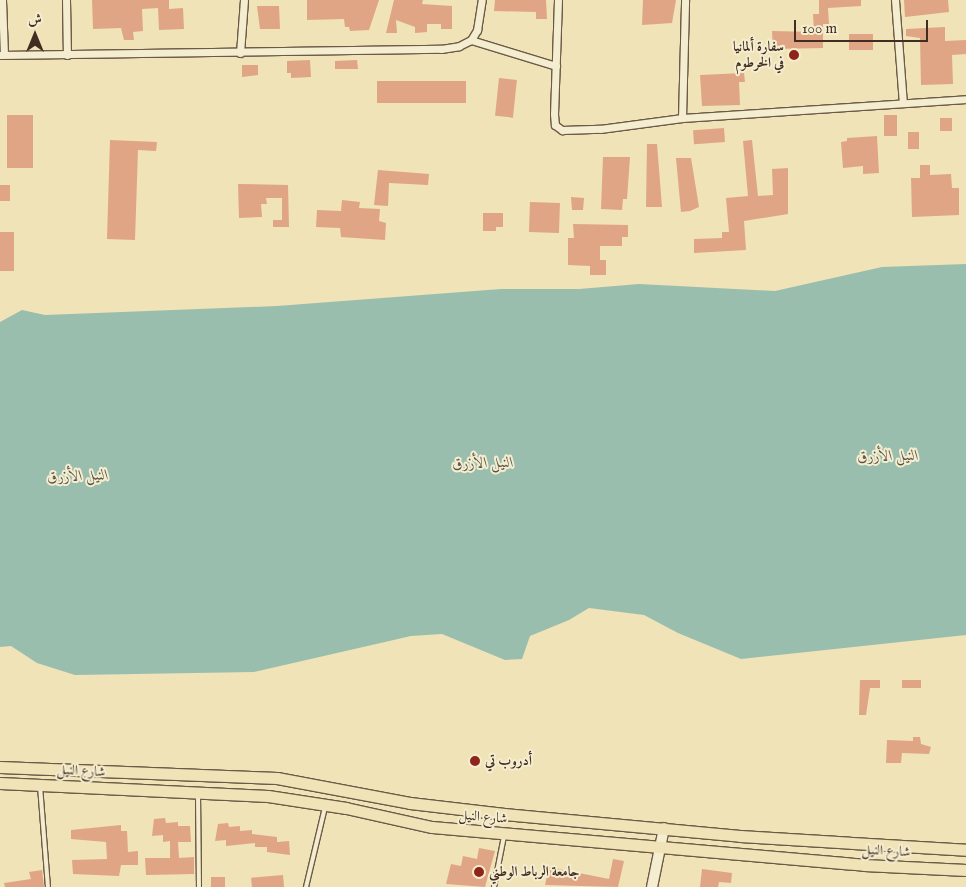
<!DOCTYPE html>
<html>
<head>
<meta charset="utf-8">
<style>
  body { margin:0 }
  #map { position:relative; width:966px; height:887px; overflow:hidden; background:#efe3b7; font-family:"IM FELL English",Amiri,serif }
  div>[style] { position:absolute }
  .water>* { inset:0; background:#9abeae }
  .building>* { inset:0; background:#e0a585; transform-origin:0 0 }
  .roads { filter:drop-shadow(1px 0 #6c5a47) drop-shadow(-1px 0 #6c5a47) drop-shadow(0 1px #6c5a47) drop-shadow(0 -1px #6c5a47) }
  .lane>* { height:4px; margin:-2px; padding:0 2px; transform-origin:2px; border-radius:2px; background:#f5edd0 }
  .street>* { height:7px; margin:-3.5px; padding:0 3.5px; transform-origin:3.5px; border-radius:3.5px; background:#f5edd0 }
  .secondary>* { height:10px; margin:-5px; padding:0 5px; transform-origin:5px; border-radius:5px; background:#f5edd0 }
  .primary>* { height:11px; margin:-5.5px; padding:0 5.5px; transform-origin:5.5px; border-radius:5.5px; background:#efe3b7 }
  .dots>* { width:14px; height:14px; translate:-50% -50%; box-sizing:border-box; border:2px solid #f5edd0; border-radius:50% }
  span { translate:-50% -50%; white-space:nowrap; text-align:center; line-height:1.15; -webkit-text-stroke:4px #f5edd0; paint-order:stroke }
  .poi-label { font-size:14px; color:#412d22; font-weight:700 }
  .right { translate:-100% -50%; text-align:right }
  .left { translate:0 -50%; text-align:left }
  .street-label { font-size:14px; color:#412d22 }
  .water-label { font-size:15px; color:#575145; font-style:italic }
  .north { position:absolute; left:10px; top:10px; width:50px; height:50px; -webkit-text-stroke:4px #f5edd0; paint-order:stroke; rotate:0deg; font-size:14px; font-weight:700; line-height:20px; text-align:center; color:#412d22 }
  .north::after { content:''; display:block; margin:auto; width:18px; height:22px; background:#412d22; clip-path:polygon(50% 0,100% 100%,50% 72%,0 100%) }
  .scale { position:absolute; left:794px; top:20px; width:134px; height:22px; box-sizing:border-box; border:2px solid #412d22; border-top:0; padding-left:6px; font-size:15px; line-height:18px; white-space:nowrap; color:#412d22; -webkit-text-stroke:4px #f5edd0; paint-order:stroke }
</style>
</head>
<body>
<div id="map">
  <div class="water">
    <div style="clip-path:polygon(966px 264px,966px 635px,741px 659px,678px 633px,644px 615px,589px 608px,569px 620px,530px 636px,522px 659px,505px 660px,442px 634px,411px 636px,254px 672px,75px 675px,37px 663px,11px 646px,0 647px,0 322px,22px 310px,45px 315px,277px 306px,501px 289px,579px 289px,639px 284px,775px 291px,882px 267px)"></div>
  </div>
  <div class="building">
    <div style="clip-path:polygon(92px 0,169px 0,169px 9px,183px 8px,184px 29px,159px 30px,158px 8px,142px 9px,143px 31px,133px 32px,134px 40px,124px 40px,121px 28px,93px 29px)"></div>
    <div style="clip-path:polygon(307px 0,379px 0,369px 30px,350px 31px,349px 27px,345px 27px,344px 19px,307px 20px)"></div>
    <div style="clip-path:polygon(394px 0,423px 0,422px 4px,452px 6px,452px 29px,441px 29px,441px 24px,427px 24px,427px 32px,415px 33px,415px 27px,396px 20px,397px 33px,386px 33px)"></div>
    <div style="clip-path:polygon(495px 0,546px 0,547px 19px,536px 19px,536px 12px,494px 11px)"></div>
    <div style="clip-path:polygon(643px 0,676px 0,672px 23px,642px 25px)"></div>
    <div style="clip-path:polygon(819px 0,861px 0,861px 6px,828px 8px,829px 24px,823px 24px,823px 48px,773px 49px,772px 31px,814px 32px,813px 14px,819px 14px)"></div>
    <div style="clip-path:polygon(904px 0,948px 0,949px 12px,905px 17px)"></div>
    <div style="clip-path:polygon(257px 6px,279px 6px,280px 29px,260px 29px)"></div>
    <div style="clip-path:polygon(945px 27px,945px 41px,966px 40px,966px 54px,952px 55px,953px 84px,921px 85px,920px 38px,906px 36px,906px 29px)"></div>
    <div style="left:849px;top:34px;width:24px;height:16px"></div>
    <div style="clip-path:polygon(310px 60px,311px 77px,291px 78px,291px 73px,287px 73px,287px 61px)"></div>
    <div style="clip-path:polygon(357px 60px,358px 69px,335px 69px,335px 61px)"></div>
    <div style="clip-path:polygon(242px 65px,258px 65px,258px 75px,242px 77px)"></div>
    <div style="clip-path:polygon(744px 73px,745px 82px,739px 82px,740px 105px,702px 106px,700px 75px)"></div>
    <div style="left:499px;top:78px;width:18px;height:38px;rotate:6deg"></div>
    <div style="left:466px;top:81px;width:22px;height:89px;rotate:90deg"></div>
    <div style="left:7px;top:115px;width:26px;height:53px"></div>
    <div style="left:884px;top:115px;width:13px;height:21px"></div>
    <div style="left:940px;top:118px;width:12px;height:13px"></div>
    <div style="left:724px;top:128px;width:14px;height:31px;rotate:86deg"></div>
    <div style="left:908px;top:132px;width:11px;height:17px"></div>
    <div style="clip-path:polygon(877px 136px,879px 173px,863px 174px,863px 166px,843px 168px,841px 142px,847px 141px,847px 138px)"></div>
    <div style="clip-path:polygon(110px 140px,157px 142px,156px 151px,138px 150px,135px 240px,107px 239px)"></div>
    <div style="clip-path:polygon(752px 140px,758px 196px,773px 195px,772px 169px,788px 168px,788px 214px,744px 221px,746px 250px,694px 253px,694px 239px,722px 238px,722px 232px,729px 232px,726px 198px,748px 196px,743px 141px)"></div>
    <div style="clip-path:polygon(647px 144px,657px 144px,662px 207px,646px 207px)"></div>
    <div style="clip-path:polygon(603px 157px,630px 157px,627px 199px,623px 199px,622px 210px,601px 209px)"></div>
    <div style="clip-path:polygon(676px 158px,691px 158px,699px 207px,690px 211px,681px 212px)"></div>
    <div style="clip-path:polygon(920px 165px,930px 165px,930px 175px,951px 174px,952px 188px,959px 188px,959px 215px,912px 217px,911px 178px,920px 178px)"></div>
    <div style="clip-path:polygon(378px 170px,429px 174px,428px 185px,389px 183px,388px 206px,374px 205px)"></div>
    <div style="clip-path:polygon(238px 184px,288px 185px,289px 227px,273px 227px,273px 220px,282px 220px,282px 198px,266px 198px,267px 204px,261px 204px,262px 217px,239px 218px)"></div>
    <div style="left:10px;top:185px;width:16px;height:10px;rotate:90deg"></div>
    <div style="clip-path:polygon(571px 197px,584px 198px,583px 210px,572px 210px)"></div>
    <div style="clip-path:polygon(342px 200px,360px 202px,359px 208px,380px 209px,379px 221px,386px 223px,385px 240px,341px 237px,340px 228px,316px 227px,317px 210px,341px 211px)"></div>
    <div style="left:530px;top:202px;width:30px;height:30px;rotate:2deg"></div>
    <div style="clip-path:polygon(483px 213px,503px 213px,503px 227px,496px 227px,496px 231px,483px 231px)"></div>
    <div style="clip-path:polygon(573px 224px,628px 225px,628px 237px,622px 237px,622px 246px,600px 246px,600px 260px,606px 260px,606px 275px,590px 275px,590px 266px,568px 265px,568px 238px,574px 238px)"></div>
    <div style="left:0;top:232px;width:14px;height:39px"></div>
    <div style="clip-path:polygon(860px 680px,880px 680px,880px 688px,870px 688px,866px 715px,859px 715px)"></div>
    <div style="left:902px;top:680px;width:19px;height:8px"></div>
    <div style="clip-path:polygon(913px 737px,920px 737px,921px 744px,931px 747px,929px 754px,902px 753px,901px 763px,886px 763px,887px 740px,913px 741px)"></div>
    <div style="clip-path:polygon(165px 818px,166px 823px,178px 822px,178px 826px,190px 826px,191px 842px,178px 842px,179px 858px,194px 857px,194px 874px,146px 875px,145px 858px,170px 858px,170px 841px,163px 842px,163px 835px,152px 836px,154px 819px)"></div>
    <div style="clip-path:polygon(228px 823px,229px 827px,240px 826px,240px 831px,252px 830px,252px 834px,277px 837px,277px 842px,289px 841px,290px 855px,267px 852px,267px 847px,255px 847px,255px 843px,226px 846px,226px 840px,215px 841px,218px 824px)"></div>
    <div style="clip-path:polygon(121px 825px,121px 831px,127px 831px,128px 852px,138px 851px,138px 865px,121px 865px,119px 876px,73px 874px,72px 860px,107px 859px,106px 842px,71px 839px,71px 830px)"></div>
    <div style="clip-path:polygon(479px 848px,495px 851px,485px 887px,446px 884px,451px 864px,461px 866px,463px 856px,477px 859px)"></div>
    <div style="clip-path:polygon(613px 859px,624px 861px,618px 887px,545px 885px,549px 867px,609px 879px)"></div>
    <div style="clip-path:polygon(702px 869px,732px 873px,731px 883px,719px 882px,718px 887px,700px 887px)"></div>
    <div style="clip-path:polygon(42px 870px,44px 887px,5px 887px,4px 883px,31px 879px,29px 872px)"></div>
    <div style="left:283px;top:875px;width:12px;height:32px;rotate:85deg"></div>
    <div style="left:225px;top:877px;width:10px;height:14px;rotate:90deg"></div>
  </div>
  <div class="roads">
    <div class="lane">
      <div style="left:40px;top:786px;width:101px;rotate:85.5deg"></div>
      <div style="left:198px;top:794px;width:93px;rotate:89.4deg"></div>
      <div style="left:306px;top:887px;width:82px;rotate:-76.6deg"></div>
      <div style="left:494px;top:887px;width:52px;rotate:-78.9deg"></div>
    </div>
    <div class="street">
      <div style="left:2px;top:0;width:54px;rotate:87.9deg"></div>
      <div style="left:66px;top:0;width:55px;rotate:89deg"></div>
      <div style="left:558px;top:0;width:114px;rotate:92deg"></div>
      <div style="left:554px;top:114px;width:11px;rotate:85deg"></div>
      <div style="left:555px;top:125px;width:9px;rotate:36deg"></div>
      <div style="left:562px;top:130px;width:38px;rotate:-2deg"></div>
      <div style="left:600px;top:129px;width:83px;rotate:-7.6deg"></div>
      <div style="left:682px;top:118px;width:285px;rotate:-3.8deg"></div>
      <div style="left:895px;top:0;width:103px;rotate:85.6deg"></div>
      <div style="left:471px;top:40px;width:89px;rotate:17deg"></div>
      <div style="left:240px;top:53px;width:53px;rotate:-85.7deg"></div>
      <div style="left:0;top:55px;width:441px;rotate:-0.8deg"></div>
      <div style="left:441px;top:49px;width:18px;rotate:-9deg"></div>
      <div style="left:459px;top:46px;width:13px;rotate:-27deg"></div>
      <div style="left:471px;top:40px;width:12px;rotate:-59deg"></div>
      <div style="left:477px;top:30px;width:30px;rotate:-81deg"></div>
      <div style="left:682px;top:118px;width:118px;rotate:-88.5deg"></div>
    </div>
    <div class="secondary">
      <div style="left:652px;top:887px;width:60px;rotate:-78.5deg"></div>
    </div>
    <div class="primary">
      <div style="left:0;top:767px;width:277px;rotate:2.3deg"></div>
      <div style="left:277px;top:778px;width:135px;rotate:10.6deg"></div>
      <div style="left:410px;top:803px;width:95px;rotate:6.7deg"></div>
      <div style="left:504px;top:814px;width:237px;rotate:5.3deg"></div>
      <div style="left:740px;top:836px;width:226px;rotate:3.5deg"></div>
      <div style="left:0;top:783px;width:268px;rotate:2.8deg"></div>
      <div style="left:268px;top:796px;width:79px;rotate:8.7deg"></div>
      <div style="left:346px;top:808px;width:88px;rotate:12.5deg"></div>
      <div style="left:432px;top:827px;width:434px;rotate:5deg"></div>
      <div style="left:864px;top:865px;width:102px;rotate:2.8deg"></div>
    </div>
  </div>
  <div class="dots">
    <div style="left:794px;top:55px;background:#8f2418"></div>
    <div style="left:475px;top:761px;background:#8f2418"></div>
    <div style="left:479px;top:872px;background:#8f2418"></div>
  </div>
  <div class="poi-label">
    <span class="right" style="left:784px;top:55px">سفارة ألمانيا<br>في الخرطوم</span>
    <span class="left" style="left:485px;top:761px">أدروب تي</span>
    <span class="left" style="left:489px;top:872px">جامعة الرباط الوطني</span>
  </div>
  <div class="street-label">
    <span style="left:81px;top:771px;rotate:3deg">شارع النيل</span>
    <span style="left:483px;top:817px;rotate:5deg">شارع النيل</span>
    <span style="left:886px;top:851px;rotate:3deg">شارع النيل</span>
  </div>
  <div class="water-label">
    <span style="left:888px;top:456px;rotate:-1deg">النيل الأزرق</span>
    <span style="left:483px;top:463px;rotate:-1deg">النيل الأزرق</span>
    <span style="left:78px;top:476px;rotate:-2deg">النيل الأزرق</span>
  </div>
  <div class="north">ش</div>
  <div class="scale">100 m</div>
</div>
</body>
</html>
